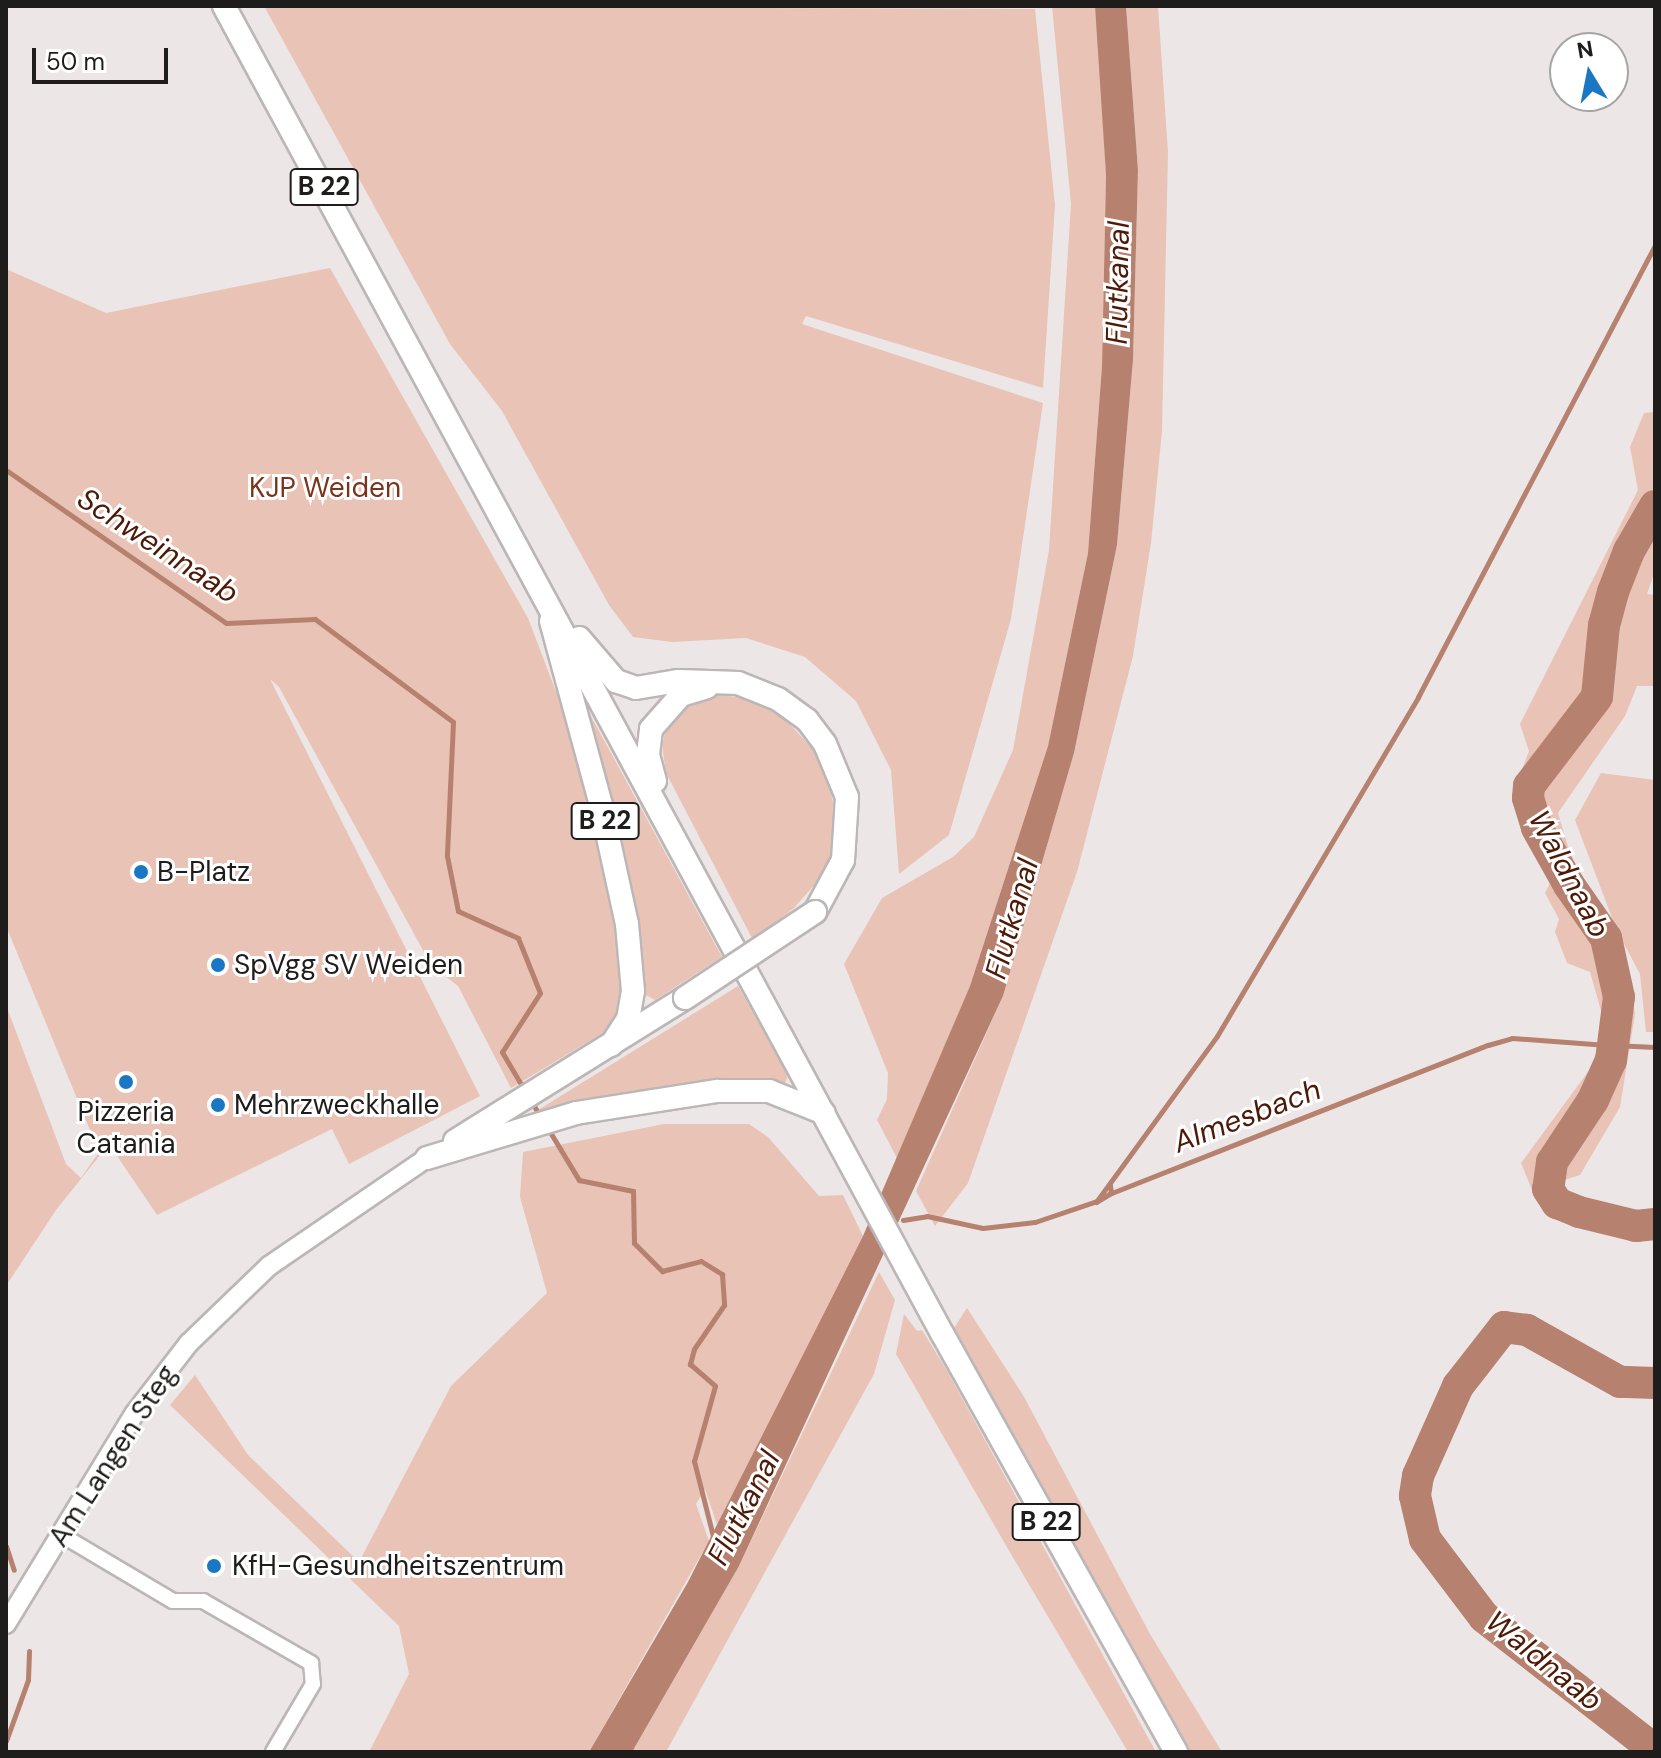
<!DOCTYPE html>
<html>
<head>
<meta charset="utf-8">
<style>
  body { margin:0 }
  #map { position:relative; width:1661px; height:1758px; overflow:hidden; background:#ece7e6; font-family:"DM Sans",sans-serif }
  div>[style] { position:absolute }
  .green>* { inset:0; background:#e8c3b6 }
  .water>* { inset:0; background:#b6816f }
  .stream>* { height:5px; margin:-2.5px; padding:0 2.5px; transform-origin:2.5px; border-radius:2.5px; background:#b6816f }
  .river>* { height:32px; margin:-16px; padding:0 16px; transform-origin:16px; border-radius:16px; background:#b6816f }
  .roads { filter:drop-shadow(2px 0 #bcb7b6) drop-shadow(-2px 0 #bcb7b6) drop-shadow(0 2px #bcb7b6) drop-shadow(0 -2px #bcb7b6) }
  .minor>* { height:14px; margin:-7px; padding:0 7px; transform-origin:7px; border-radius:7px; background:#fff }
  .tertiary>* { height:18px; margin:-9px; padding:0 9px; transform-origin:9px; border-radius:9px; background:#fff }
  .primary>* { height:22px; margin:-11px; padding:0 11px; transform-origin:11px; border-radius:11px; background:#fff }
  .bridges { filter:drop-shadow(2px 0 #bcb7b6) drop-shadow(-2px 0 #bcb7b6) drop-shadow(0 2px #bcb7b6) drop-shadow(0 -2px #bcb7b6) }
  .primary-bridge>* { height:22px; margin:-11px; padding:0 11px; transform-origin:11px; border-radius:11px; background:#fff }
  .dots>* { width:22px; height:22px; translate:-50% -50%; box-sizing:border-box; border:4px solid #fff; border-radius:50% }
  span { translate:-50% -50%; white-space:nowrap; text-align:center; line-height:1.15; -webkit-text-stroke:6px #fff; paint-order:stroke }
  .shield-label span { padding:2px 6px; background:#fff; border:2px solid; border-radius:6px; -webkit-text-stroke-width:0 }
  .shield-label { font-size:26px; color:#1e1d1c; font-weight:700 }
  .park-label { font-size:28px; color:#79341c }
  .poi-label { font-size:28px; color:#1e1d1c }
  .left { translate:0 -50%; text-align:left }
  .street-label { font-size:28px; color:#1e1d1c }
  .water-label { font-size:30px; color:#4d1a08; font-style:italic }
  .frame { position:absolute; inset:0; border:8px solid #1e1d1c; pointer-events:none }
  .north { position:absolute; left:1549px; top:32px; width:80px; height:80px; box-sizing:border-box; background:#fff; border:2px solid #a5a5a4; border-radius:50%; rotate:350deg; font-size:22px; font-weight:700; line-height:32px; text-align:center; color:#1e1d1c }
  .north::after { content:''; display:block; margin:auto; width:28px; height:36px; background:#1a77c4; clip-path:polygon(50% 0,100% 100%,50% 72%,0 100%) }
  .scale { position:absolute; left:32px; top:48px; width:136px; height:36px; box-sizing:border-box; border:4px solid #1e1d1c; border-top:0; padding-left:10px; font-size:24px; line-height:28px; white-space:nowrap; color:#1e1d1c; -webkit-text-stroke:6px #fff; paint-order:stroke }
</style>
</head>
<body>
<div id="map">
  <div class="green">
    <div style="clip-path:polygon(264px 6px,1035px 9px,1055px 205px,1043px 388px,806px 316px,802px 324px,1043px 403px,1011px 619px,949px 835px,899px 874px,891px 770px,856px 701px,805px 657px,746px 638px,672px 642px,633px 637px,609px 605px,502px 411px,450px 344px)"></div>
    <div style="clip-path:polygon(1052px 6px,1095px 6px,1098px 26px,1106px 175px,1102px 366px,1088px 553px,1048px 746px,970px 986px,897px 1158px,877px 1120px,887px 1099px,888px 1073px,844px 964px,882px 898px,953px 857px,974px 837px,1013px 750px,1049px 550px,1071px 204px)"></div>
    <div style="clip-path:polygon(1126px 6px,1158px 6px,1168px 152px,1162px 431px,1151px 543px,1133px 656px,1077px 872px,968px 1183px,935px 1226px,916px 1191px,1003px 996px,1074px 753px,1117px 545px,1133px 360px,1138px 170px)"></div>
    <div style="clip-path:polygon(330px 268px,528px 618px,569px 726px,603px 844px,622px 960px,624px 994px,618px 1017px,601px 1034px,511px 1088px,458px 986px,431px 965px,279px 687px,270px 679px,480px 1096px,349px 1164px,332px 1129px,157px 1215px,109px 1144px,56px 1210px,6px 1286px,6px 1005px,66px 1164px,81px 1178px,99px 1152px,6px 926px,6px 269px,106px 313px)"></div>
    <div style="clip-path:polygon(1655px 412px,1655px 571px,1647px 594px,1655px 595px,1655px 686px,1637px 686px,1625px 716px,1558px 813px,1575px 870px,1617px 931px,1575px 820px,1601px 773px,1655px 780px,1655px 1032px,1646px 1032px,1640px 974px,1622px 940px,1635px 1014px,1620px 1107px,1580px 1175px,1532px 1190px,1521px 1163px,1593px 1065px,1604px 1021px,1590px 972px,1567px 963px,1555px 932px,1559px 919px,1545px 893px,1552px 879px,1513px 794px,1529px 751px,1520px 724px,1638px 490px,1630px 447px,1644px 413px)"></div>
    <div style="clip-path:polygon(710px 694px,749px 698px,783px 717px,811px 747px,828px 777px,835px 814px,833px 847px,823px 875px,794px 908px,753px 940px,666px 773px,662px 745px,668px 722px,686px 703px)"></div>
    <div style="clip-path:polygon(581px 698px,722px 957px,655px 1000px,646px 995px,626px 858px)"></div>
    <div style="clip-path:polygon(738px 986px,788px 1075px,785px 1084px,627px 1097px,530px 1115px)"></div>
    <div style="clip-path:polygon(664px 1124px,749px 1124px,768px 1137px,819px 1196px,843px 1195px,863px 1236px,717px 1525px,705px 1489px,696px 1504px,709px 1541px,589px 1752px,369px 1752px,409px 1674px,399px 1626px,170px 1405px,195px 1375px,248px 1455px,359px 1562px,451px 1386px,547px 1293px,520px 1197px,523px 1152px)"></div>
    <div style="clip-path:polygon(879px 1272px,895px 1300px,874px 1374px,666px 1752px,632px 1752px,739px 1566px)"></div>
    <div style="clip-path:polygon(967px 1308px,1023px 1395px,1150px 1634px,1222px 1752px,1190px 1752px,1176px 1730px,954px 1328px)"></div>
    <div style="clip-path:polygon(904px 1314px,917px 1331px,922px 1330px,946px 1369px,1156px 1752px,1128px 1752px,1008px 1549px,896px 1354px)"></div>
  </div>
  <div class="water">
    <div style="clip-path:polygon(1095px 6px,1126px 6px,1138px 170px,1133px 360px,1117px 545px,1074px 753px,1003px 996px,739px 1566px,632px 1752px,589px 1752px,688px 1582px,863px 1236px,970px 986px,1048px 746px,1088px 553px,1102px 366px,1106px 175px)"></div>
  </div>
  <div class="stream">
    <div style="left:6px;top:470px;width:268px;rotate:34.8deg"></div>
    <div style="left:226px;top:623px;width:89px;rotate:-2.6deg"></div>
    <div style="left:315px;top:619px;width:172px;rotate:36.7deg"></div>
    <div style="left:453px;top:722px;width:134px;rotate:92.6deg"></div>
    <div style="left:447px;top:856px;width:56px;rotate:78.7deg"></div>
    <div style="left:458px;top:911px;width:66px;rotate:24.2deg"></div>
    <div style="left:518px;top:938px;width:59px;rotate:68.2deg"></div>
    <div style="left:540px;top:993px;width:70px;rotate:122.8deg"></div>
    <div style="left:502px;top:1052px;width:45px;rotate:59.5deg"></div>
    <div style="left:1613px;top:1045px;width:42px;rotate:2.7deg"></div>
    <div style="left:530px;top:1099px;width:22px;rotate:60deg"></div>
    <div style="left:547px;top:1127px;width:62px;rotate:58.9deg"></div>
    <div style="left:579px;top:1180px;width:55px;rotate:11.5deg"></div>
    <div style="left:633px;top:1191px;width:52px;rotate:88.9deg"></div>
    <div style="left:634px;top:1243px;width:40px;rotate:45deg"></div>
    <div style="left:662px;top:1271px;width:40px;rotate:-14.4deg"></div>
    <div style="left:701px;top:1261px;width:25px;rotate:32deg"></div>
    <div style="left:722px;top:1274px;width:31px;rotate:86deg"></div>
    <div style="left:724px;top:1305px;width:53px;rotate:124.3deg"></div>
    <div style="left:694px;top:1349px;width:16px;rotate:105deg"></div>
    <div style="left:690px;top:1364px;width:33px;rotate:41deg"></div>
    <div style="left:715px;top:1386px;width:78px;rotate:105.6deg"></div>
    <div style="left:694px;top:1461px;width:81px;rotate:75.8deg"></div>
    <div style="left:1110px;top:1185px;width:8px;rotate:83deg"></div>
    <div style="left:1111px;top:1193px;width:17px;rotate:149deg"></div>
    <div style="left:1096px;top:1202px;width:205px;rotate:-53.9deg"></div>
    <div style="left:1217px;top:1036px;width:394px;rotate:-59.3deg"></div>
    <div style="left:1418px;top:697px;width:510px;rotate:-62.33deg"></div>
    <div style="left:1109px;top:1194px;width:407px;rotate:-21.5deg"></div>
    <div style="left:1488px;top:1045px;width:25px;rotate:-16deg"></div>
    <div style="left:1512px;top:1038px;width:95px;rotate:4.2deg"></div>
    <div style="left:903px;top:1220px;width:24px;rotate:-9deg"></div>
    <div style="left:927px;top:1216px;width:57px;rotate:12.1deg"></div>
    <div style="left:983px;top:1228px;width:52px;rotate:-6.6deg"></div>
    <div style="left:1035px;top:1222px;width:65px;rotate:-18.7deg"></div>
    <div style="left:6px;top:1546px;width:25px;rotate:72deg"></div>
    <div style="left:6px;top:1741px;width:65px;rotate:-70.2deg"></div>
    <div style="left:28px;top:1680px;width:29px;rotate:-88deg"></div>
  </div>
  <div class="river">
    <div style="left:1655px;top:506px;width:52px;rotate:120deg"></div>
    <div style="left:1629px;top:551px;width:44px;rotate:111.3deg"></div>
    <div style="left:1613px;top:592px;width:34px;rotate:105deg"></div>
    <div style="left:1604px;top:625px;width:72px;rotate:95.6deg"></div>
    <div style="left:1597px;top:697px;width:112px;rotate:127.4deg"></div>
    <div style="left:1529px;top:786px;width:12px;rotate:95deg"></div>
    <div style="left:1528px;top:798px;width:31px;rotate:73deg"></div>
    <div style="left:1537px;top:828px;width:65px;rotate:60.7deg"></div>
    <div style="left:1569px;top:885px;width:65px;rotate:55.1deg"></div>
    <div style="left:1606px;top:938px;width:60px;rotate:77.6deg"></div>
    <div style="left:1619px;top:997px;width:64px;rotate:97.2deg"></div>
    <div style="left:1611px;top:1060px;width:44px;rotate:114.2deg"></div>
    <div style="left:1593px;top:1100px;width:74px;rotate:123.5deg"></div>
    <div style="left:1552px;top:1162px;width:27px;rotate:98deg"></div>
    <div style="left:1548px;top:1189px;width:17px;rotate:57deg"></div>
    <div style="left:1557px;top:1203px;width:24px;rotate:22deg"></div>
    <div style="left:1579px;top:1212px;width:59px;rotate:13.8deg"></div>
    <div style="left:1636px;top:1226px;width:19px;rotate:-6deg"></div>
    <div style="left:1655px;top:1383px;width:35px;rotate:-178deg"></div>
    <div style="left:1620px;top:1382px;width:107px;rotate:-150.8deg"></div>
    <div style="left:1527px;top:1330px;width:23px;rotate:-173deg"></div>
    <div style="left:1504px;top:1327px;width:75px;rotate:127.9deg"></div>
    <div style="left:1458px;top:1386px;width:98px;rotate:114deg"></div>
    <div style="left:1418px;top:1476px;width:20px;rotate:99deg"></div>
    <div style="left:1415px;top:1496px;width:44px;rotate:76.9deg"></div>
    <div style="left:1425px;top:1539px;width:98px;rotate:52.9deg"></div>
    <div style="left:1484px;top:1617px;width:217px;rotate:37.9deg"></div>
  </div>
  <div class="roads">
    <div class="minor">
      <div style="left:60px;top:1534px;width:131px;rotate:30.7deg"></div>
      <div style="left:173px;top:1601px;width:30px"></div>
      <div style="left:203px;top:1601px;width:125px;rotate:29.9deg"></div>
      <div style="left:311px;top:1663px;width:21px;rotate:85deg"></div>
      <div style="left:313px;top:1684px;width:79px;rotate:120.5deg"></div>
    </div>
    <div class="tertiary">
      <div style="left:6px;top:1624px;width:247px;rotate:-58.6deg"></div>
      <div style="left:135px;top:1413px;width:88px;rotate:-52.4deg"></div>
      <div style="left:189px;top:1343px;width:111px;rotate:-43.9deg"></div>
      <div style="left:269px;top:1266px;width:191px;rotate:-34.4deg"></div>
    </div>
    <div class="primary">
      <div style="left:224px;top:6px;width:1511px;rotate:61.59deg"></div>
      <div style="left:943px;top:1335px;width:478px;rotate:60.8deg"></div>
      <div style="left:551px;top:621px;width:191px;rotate:74.8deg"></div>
      <div style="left:601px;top:805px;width:122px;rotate:77.7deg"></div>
      <div style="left:627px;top:924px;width:67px;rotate:84.9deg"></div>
      <div style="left:633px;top:991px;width:28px;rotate:100deg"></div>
      <div style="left:628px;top:1019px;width:31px;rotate:123deg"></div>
      <div style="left:579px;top:638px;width:57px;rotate:49.3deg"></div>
      <div style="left:616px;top:681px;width:21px;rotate:19deg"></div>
      <div style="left:636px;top:688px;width:43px;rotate:-9.5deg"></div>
      <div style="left:678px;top:681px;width:60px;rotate:1.9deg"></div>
      <div style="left:738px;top:683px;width:43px;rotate:21.8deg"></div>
      <div style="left:778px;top:699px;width:36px;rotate:36deg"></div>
      <div style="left:807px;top:720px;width:30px;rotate:53deg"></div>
      <div style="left:825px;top:744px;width:57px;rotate:67.5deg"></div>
      <div style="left:847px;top:797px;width:63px;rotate:93.6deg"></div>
      <div style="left:843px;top:860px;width:59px;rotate:118.3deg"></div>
      <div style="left:655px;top:781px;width:28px;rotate:-105deg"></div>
      <div style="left:648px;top:754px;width:25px;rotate:-83deg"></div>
      <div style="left:651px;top:729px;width:45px;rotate:-48.6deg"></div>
      <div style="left:681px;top:695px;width:27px;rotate:-17deg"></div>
      <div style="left:455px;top:1141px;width:271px;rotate:-31.9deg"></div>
      <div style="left:427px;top:1158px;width:156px;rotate:-16.8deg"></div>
      <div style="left:576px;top:1113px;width:143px;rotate:-8.9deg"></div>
      <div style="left:717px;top:1091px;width:52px"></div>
      <div style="left:769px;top:1091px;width:59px;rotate:21.8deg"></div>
    </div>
  </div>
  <div class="bridges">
    <div class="primary-bridge">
      <div style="left:685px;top:998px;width:156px;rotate:-33.5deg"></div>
    </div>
  </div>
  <div class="dots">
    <div style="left:141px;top:872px;background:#1a77c4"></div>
    <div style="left:218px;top:965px;background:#1a77c4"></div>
    <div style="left:126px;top:1082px;background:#1a77c4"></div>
    <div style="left:218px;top:1105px;background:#1a77c4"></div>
    <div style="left:214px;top:1566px;background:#1a77c4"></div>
  </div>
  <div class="shield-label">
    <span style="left:324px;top:187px">B 22</span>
    <span style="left:605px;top:821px">B 22</span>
    <span style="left:1046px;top:1522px">B 22</span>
  </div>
  <div class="park-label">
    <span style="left:325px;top:488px">KJP Weiden</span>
  </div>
  <div class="poi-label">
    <span class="left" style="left:157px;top:872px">B-Platz</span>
    <span class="left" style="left:234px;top:965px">SpVgg SV Weiden</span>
    <span class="left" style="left:234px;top:1105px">Mehrzweckhalle</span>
    <span style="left:126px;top:1128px">Pizzeria<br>Catania</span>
    <span class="left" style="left:232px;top:1566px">KfH-Gesundheitszentrum</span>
  </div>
  <div class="street-label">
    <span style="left:113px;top:1456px;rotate:-57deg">Am Langen Steg</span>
  </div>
  <div class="water-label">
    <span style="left:1118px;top:283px;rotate:-89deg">Flutkanal</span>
    <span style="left:158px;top:546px;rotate:33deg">Schweinnaab</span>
    <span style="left:1569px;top:874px;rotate:62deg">Waldnaab</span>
    <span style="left:1012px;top:919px;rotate:-74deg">Flutkanal</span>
    <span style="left:1247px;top:1116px;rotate:-21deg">Almesbach</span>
    <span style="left:744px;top:1508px;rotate:-63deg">Flutkanal</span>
    <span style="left:1544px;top:1661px;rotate:39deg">Waldnaab</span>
  </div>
  <div class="frame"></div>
  <div class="north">N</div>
  <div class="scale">50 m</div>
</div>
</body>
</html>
